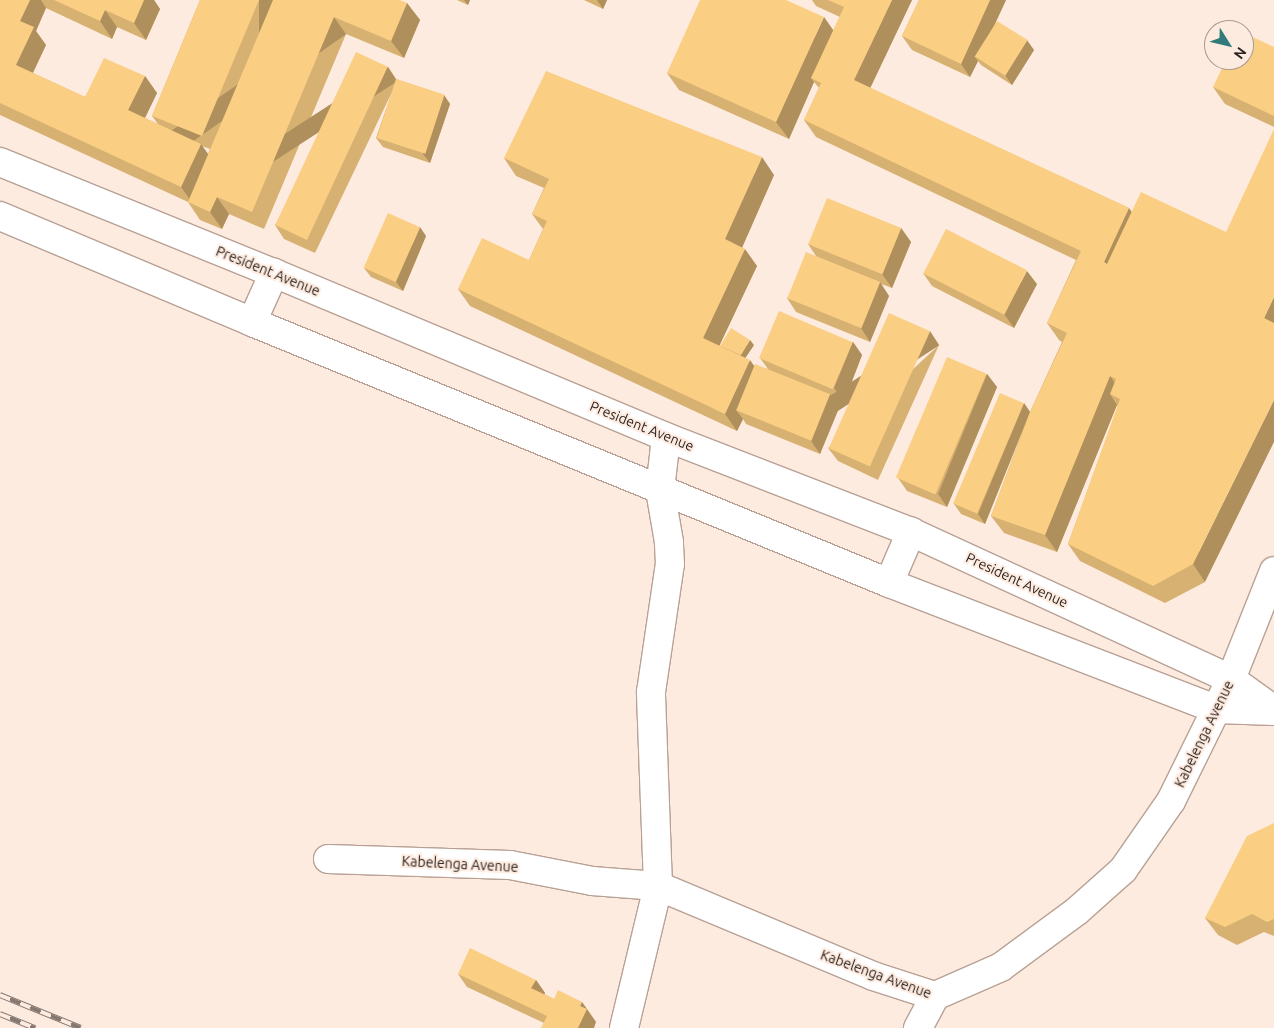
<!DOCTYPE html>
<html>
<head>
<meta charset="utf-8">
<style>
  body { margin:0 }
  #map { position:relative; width:1274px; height:1028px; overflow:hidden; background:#feebe0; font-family:Ubuntu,sans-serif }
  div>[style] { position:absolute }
  .roads { filter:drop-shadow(1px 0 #b8a194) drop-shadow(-1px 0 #b8a194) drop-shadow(0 1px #b8a194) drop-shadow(0 -1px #b8a194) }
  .minor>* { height:28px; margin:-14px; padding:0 14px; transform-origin:14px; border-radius:14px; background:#fff }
  .rail>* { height:5.5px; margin-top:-2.75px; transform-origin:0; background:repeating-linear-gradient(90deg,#feebe0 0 11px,#857871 0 22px); box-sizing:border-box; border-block:1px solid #857871 }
  .wall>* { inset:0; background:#d7b171 }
  .shaded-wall>* { inset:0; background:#af905c; transform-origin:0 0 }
  .building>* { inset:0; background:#face83; transform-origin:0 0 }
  span { translate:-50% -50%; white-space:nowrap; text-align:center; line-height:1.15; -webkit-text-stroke:4px #feebe0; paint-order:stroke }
  .street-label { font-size:14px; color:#2b221e }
  .north { position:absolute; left:1204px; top:20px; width:50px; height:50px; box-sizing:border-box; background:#feebe0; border:1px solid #aa9b92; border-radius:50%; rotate:126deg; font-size:14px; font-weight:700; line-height:20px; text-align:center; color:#2b221e }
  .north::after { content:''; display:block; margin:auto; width:18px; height:22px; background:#327b7b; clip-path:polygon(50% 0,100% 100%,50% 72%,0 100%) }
</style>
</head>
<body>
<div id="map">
  <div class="roads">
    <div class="minor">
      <div style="left:0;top:162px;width:296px;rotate:22.1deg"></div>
      <div style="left:274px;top:273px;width:425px;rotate:22.7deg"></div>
      <div style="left:666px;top:437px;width:263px;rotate:21.2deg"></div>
      <div style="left:911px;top:532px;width:352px;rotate:24.7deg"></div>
      <div style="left:1231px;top:679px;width:53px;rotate:35.8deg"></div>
      <div style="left:0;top:216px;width:273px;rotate:22.8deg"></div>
      <div style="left:252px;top:322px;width:688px;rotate:22.28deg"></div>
      <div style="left:889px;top:583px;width:350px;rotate:21.1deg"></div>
      <div style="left:1216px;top:709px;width:58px;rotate:2deg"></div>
      <div style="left:252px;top:322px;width:54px;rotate:-65.8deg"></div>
      <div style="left:889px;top:583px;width:56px;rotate:-66.7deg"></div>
      <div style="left:328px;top:859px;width:182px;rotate:1.9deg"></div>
      <div style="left:510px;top:865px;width:84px;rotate:11deg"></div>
      <div style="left:592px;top:881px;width:66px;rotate:4.3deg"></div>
      <div style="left:658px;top:886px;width:233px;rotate:22.7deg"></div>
      <div style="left:873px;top:976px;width:65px;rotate:17.9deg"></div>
      <div style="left:935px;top:996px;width:72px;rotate:-23.7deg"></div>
      <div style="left:1001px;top:967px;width:94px;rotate:-36.4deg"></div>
      <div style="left:1077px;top:911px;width:62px;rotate:-41.7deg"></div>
      <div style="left:1123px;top:870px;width:84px;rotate:-55.2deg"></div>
      <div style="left:1171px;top:801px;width:136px;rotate:-63.8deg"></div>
      <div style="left:1231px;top:679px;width:116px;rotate:-68.3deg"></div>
      <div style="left:624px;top:1028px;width:146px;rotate:-76.5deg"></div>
      <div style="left:658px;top:886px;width:194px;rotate:-92.1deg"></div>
      <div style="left:651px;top:692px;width:129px;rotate:-81.6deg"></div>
      <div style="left:670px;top:564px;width:22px;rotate:-93deg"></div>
      <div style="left:669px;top:542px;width:53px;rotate:-99.8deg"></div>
      <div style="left:660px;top:490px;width:53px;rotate:-83.5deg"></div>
      <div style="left:918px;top:1028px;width:36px;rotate:-62deg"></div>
    </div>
  </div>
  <div class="rail">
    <div style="left:0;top:995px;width:87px;rotate:22.2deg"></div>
    <div style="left:0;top:1014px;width:38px;rotate:22deg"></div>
  </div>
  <div class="wall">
    <div style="clip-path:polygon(evenodd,0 0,154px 0,160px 9px,146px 40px,117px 27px,112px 39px,46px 8px,36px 31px,46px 45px,33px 73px,85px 97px,145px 76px,157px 93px,145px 118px,158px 124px,152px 116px,200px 0,407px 3px,420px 20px,404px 58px,346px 34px,264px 229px,229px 214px,222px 229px,200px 220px,188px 202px,0 115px,0 0,202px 146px,210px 149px,208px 154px,202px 146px)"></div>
    <div style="clip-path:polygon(457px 0,470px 0,468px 5px)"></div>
    <div style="clip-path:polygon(584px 0,607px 0,603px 9px)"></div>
    <div style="clip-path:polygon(812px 0,912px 0,870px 88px,1129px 208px,1205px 582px,1165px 603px,1080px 561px,1068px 544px,1118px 406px,1117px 405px,1057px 552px,1004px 533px,991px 516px,1024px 427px,985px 524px,961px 514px,954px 504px,1024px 403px,1030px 412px,1062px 342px,1059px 340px,1047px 323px,1076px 260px,816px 137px,804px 120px,819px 88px,814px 82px,789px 139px,679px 90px,667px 73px,833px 31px,840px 17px,816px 6px)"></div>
    <div style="clip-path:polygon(919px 0,1006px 0,995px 23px,1034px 50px,1012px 85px,981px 65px,978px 61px,970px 77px,912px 50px,902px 36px)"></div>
    <div style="clip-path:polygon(1274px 47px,1274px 127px,1225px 104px,1213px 87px)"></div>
    <div style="clip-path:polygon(388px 67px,396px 79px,444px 95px,450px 104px,430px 163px,383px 147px,376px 138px,392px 92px,315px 253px,284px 239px,275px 225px)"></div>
    <div style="clip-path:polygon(504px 158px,774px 175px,742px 247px,757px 266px,719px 346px,754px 345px,745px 358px,754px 366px,768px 369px,760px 358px,853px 342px,862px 355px,844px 402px,831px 397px,839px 408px,820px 454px,746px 424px,743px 419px,737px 431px,470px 306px,458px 289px,529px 260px,543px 229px,532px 214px,544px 188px,516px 176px)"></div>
    <div style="clip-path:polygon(901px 228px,911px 242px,892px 288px,881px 284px,889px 296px,870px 342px,796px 312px,787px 298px,816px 256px,808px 244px)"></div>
    <div style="clip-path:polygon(426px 236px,403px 291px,371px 277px,364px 268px)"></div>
    <div style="clip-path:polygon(923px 273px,1037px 284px,1014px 328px,932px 286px)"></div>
    <div style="clip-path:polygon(939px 345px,878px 480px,838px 461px,828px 448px)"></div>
    <div style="clip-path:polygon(987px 374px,997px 387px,947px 507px,907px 491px,898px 478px)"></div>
    <div style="clip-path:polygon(1274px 823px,1274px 936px,1264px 932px,1237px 945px,1218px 935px,1205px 918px)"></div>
    <div style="clip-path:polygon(458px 974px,536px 980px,545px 993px,544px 994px,554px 999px,582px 1002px,596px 1022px,544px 1023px,467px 987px)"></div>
  </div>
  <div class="shaded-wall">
    <div style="clip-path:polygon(30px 0,41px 0,46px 8px,36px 31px,46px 45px,28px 83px,16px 65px,20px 21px)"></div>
    <div style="clip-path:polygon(144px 0,154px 0,160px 9px,146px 40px,134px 23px)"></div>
    <div style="left:259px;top:0;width:15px;height:147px"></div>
    <div style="clip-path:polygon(464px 0,470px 0,468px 5px)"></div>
    <div style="clip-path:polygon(597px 0,607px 0,603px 9px)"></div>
    <div style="clip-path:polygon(892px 0,912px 0,866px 97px,854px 80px)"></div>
    <div style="clip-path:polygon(990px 0,1006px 0,979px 59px,974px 56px,978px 61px,970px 77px,961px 64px)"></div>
    <div style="clip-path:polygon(407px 3px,420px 20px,404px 58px,391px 41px)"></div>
    <div style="clip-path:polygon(105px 10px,117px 27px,112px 39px,100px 21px)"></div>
    <div style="left:334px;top:17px;width:21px;height:212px;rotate:55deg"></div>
    <div style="clip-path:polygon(824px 17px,836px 34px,811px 78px,814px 82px,789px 139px,776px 122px)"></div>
    <div style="clip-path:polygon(1027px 40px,1034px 50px,1012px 85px,1005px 75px)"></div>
    <div style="left:388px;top:67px;width:17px;height:192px;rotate:57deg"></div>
    <div style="clip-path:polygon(145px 76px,157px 93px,140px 128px,128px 110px)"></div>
    <div style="clip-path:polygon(444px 95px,450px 104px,430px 163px,423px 154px)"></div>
    <div style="clip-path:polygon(201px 144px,213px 161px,193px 204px,181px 187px)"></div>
    <div style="clip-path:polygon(762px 157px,774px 175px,738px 257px,725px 239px)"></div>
    <div style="clip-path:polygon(217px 197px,229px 214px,222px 229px,210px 212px)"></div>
    <div style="clip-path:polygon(1129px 208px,1141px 225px,1116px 280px,1104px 262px)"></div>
    <div style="clip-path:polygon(420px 227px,426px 236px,403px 291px,396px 282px)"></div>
    <div style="clip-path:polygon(901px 228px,911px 242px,892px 288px,882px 274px)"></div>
    <div style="clip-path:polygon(745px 249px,757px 266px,715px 355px,703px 338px)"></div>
    <div style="clip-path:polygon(1027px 271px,1037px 284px,1014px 328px,1004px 314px)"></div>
    <div style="clip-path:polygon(880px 282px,889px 296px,870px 342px,861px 328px)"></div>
    <div style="clip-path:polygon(1274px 297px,1274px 332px,1264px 318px)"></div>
    <div style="left:930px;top:331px;width:17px;height:148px;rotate:57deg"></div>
    <div style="clip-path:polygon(750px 340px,754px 345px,742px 363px,739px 358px)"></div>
    <div style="clip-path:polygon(853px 342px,862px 355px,844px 402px,834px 388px)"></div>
    <div style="clip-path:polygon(750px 360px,762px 377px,736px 410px,743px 419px,737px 431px,725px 414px)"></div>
    <div style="clip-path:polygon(987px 374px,997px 387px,947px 507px,938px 494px)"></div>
    <div style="clip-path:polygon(1110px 376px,1122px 393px,1110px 394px,1117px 405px,1057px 552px,1045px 535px)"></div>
    <div style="clip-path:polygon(830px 394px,839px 408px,820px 454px,811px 441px)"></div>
    <div style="clip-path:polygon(1274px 400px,1274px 442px,1205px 582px,1193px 564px)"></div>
    <div style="clip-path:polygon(1024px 403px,1030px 412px,985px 524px,978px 514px)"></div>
    <div style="clip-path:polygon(536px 980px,545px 993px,541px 1001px,531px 988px)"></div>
    <div style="clip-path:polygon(582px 1002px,596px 1022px,594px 1028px,578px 1028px,580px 1006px)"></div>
  </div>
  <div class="building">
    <div style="clip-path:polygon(0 0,30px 0,20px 21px,34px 27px,16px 65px,85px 97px,104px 58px,145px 76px,128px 110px,201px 144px,181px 187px,0 103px)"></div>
    <div style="clip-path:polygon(54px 0,144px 0,134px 23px,105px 10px,100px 21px)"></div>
    <div style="clip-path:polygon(200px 0,259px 0,202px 136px,152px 116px)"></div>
    <div style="clip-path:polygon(273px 0,400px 0,407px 3px,391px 41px,334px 17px,252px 212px,217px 197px,210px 212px,188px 202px)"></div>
    <div style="clip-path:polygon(700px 0,786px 0,824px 17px,776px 122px,667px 73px)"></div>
    <div style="clip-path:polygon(828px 0,892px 0,854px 80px,1129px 208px,1104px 262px,1107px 264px,1141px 192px,1226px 232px,1274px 129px,1274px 297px,1264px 318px,1274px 323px,1274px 400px,1193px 564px,1153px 586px,1068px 544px,1120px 399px,1110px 394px,1116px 379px,1110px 376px,1045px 535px,991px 516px,1030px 412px,1067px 333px,1047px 323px,1081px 251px,804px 120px,821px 83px,811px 78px,844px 7px)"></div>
    <div style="clip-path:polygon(919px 0,990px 0,961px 64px,902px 36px)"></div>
    <div style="left:997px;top:21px;width:36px;height:42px;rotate:32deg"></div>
    <div style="clip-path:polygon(1244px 33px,1274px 47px,1274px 116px,1213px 87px,1226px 60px,1244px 60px)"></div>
    <div style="left:356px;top:52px;width:35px;height:191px;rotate:25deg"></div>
    <div style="clip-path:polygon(546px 71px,762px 157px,725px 239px,745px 249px,703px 338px,750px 360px,725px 414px,458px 289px,482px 238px,529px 260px,547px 221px,532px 214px,549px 179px,504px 158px)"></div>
    <div style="left:396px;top:79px;width:51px;height:62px;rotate:18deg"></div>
    <div style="left:827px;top:198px;width:80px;height:50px;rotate:22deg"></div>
    <div style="left:388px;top:213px;width:35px;height:60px;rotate:24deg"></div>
    <div style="left:946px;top:229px;width:91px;height:50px;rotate:27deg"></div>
    <div style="left:806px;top:252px;width:80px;height:50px;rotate:22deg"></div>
    <div style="left:779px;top:311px;width:80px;height:51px;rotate:23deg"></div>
    <div style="left:889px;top:313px;width:45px;height:148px;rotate:24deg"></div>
    <div style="clip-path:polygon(731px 328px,750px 340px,741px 355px,720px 346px)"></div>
    <div style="left:947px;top:357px;width:43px;height:131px;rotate:23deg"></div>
    <div style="left:755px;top:364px;width:81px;height:50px;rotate:22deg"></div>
    <div style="left:1000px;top:393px;width:26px;height:120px;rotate:23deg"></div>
    <div style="clip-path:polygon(1274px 823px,1274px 919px,1267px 922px,1252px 914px,1225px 927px,1205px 918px,1247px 836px)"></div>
    <div style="clip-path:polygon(470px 948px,536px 980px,531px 988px,554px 999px,558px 990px,582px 1002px,580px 1006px,587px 1009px,578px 1028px,541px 1028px,547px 1016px,458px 974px)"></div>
  </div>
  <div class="street-label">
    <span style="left:268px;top:271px;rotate:22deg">President Avenue</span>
    <span style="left:642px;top:426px;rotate:22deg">President Avenue</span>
    <span style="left:1017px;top:580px;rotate:25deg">President Avenue</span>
    <span style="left:1204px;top:734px;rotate:-64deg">Kabelenga Avenue</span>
    <span style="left:460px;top:864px;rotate:3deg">Kabelenga Avenue</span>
    <span style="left:876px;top:974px;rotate:20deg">Kabelenga Avenue</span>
  </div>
  <div class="north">N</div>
</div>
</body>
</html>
